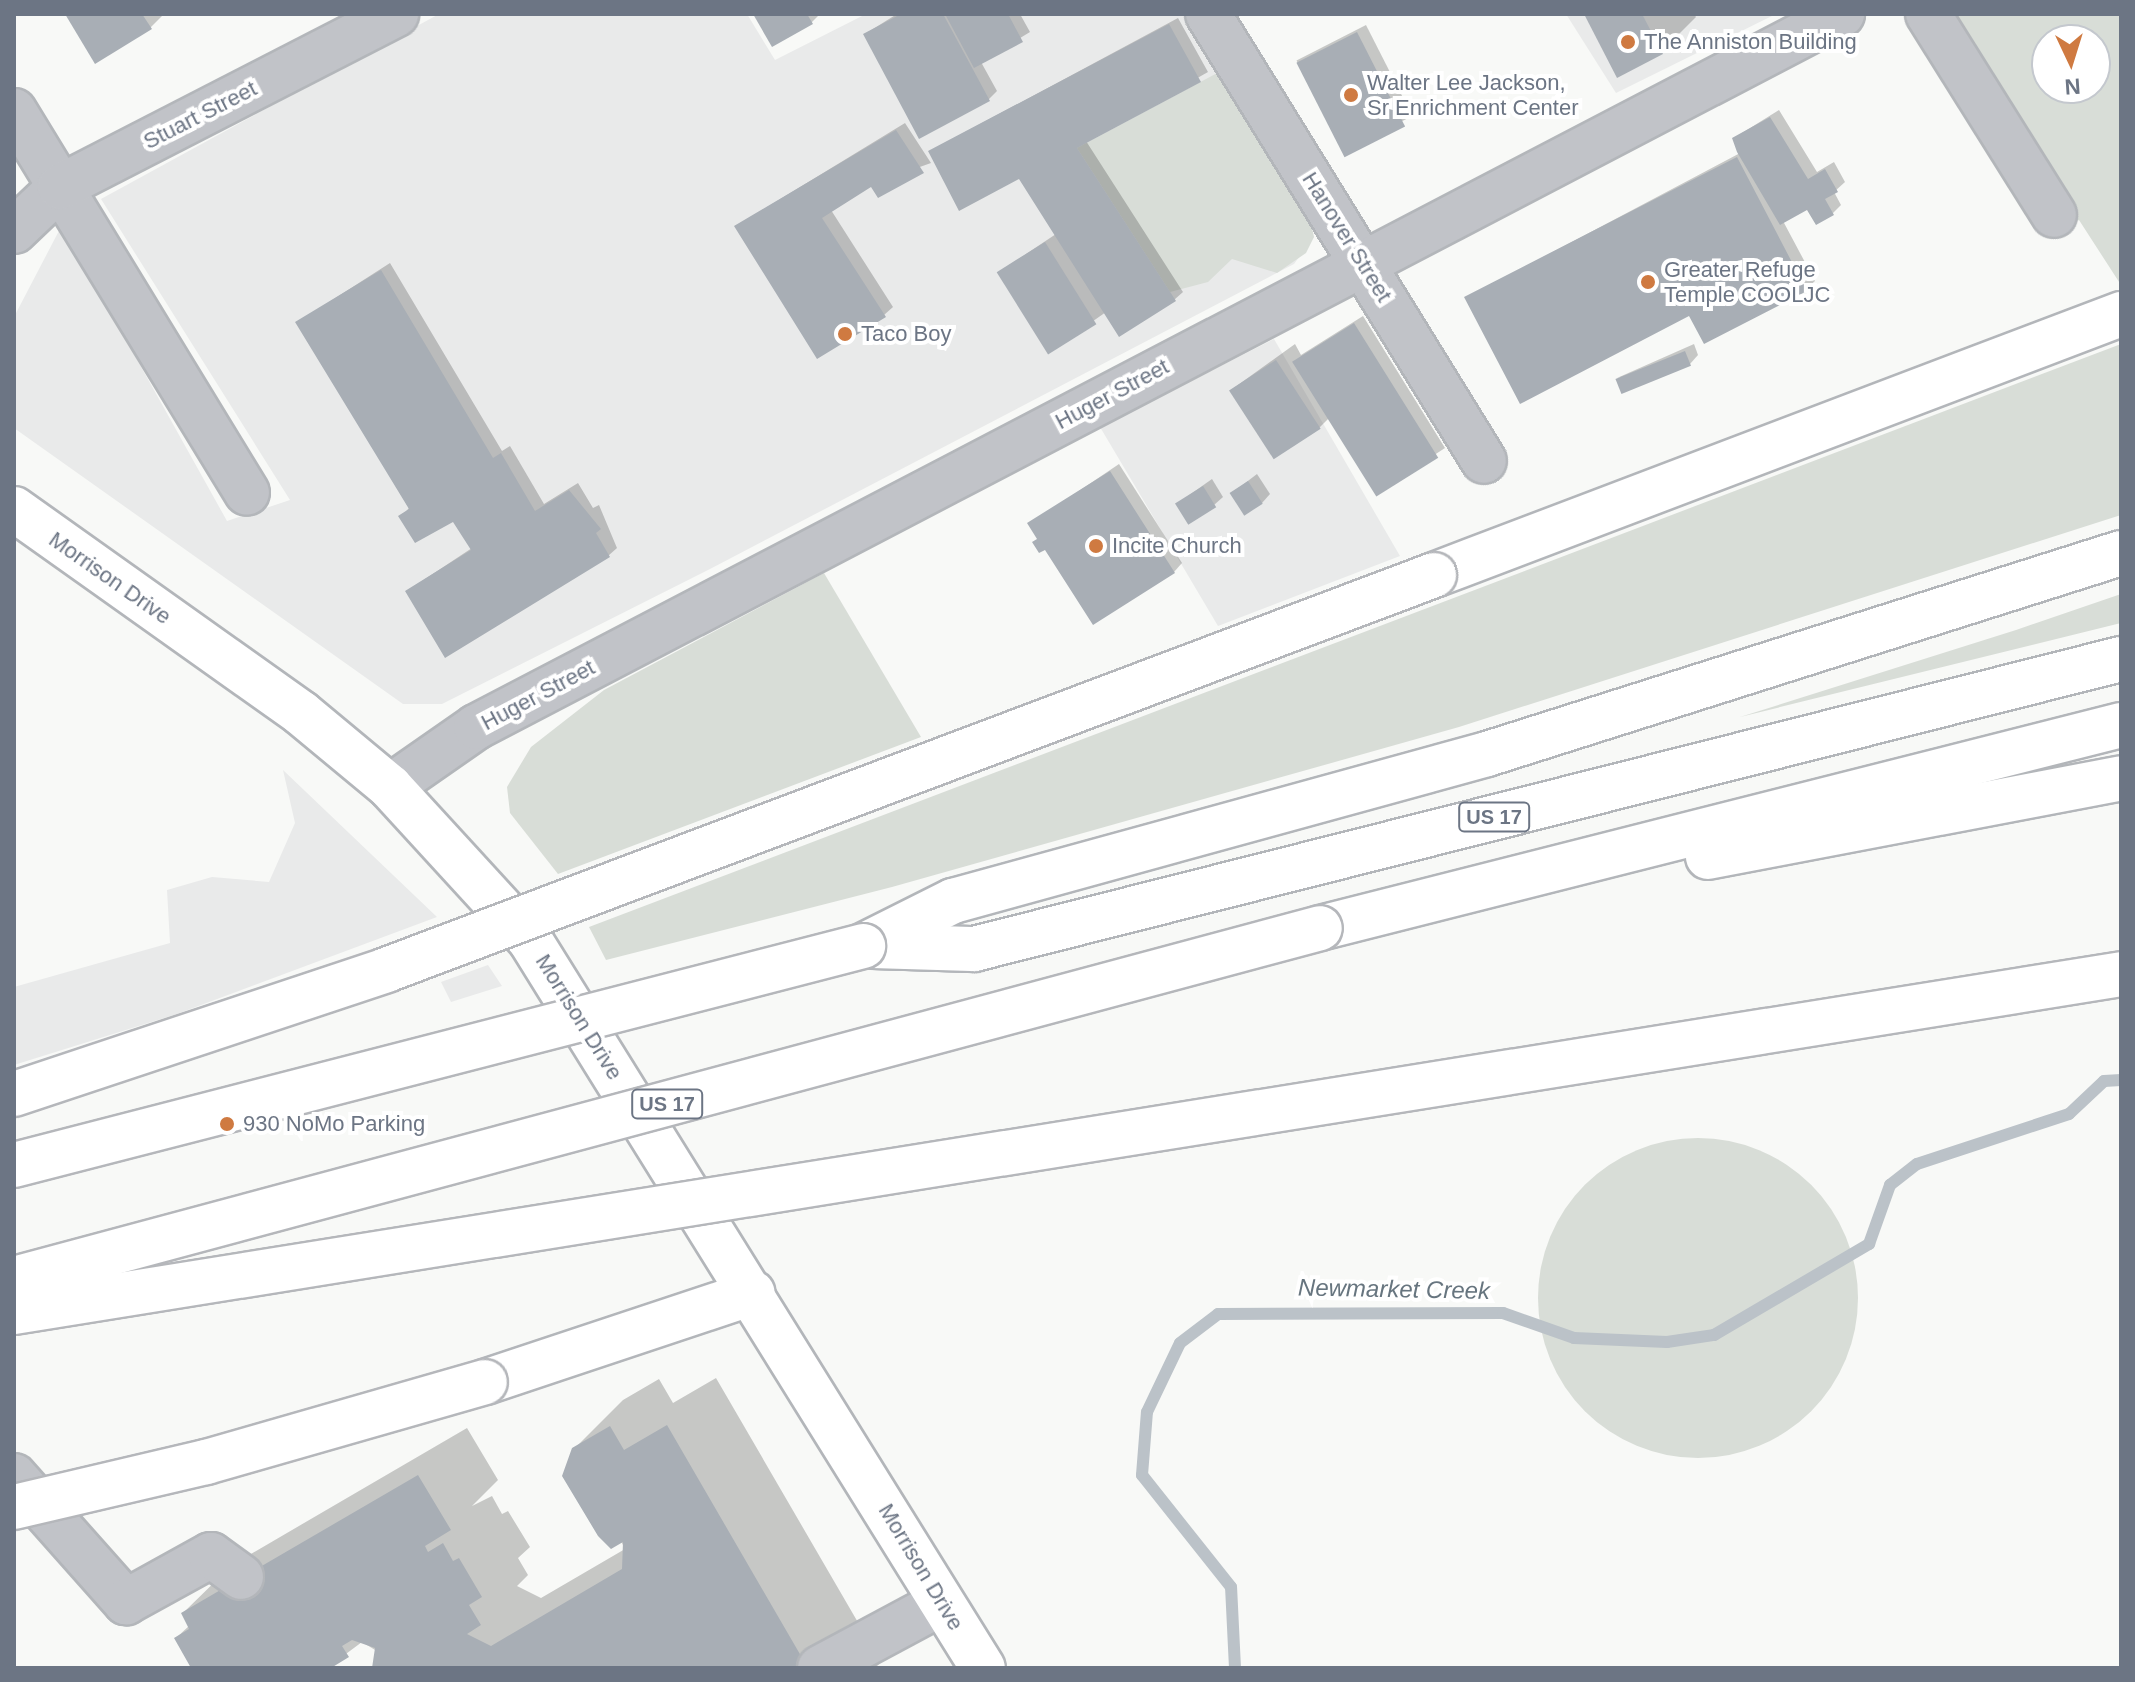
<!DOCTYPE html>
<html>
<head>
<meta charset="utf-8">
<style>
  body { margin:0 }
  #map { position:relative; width:2135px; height:1682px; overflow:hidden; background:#f8f9f7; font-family:Arial,sans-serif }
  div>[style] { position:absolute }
  .built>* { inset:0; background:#e9eaea }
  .green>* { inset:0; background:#d8ddd7 }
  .round { border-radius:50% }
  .shadow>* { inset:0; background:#0003; transform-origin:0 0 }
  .stream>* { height:12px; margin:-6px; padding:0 6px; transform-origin:6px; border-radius:6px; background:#bbc2c8 }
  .building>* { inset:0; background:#a8aeb5; transform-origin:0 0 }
  .roads { filter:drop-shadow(2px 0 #b3b6ba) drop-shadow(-2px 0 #b3b6ba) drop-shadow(0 2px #b3b6ba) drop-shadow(0 -2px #b3b6ba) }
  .minor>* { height:44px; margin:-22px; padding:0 22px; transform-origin:22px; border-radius:22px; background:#c1c3c8 }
  .major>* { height:44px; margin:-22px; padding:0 22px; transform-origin:22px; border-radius:22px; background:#fff }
  .highway>* { height:44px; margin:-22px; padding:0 22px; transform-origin:22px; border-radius:22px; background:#fff }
  .bridges { filter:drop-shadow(2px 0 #b5b7bb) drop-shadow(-2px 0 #b5b7bb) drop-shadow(0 2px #b5b7bb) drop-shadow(0 -2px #b5b7bb) }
  .highway-bridge>* { height:44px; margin:-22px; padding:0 22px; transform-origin:22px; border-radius:22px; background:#fff }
  .dots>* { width:22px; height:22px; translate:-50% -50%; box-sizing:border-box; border:4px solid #fff; border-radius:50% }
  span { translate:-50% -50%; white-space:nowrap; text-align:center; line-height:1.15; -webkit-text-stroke:8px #fff; paint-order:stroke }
  .shield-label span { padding:2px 6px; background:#fff; border:2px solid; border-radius:6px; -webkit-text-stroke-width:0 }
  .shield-label { font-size:20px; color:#6c7584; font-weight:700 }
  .poi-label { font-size:22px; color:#6c7584 }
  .left { translate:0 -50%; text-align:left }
  .street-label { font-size:22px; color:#6c7584 }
  .water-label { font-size:24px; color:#67757f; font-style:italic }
  .frame { position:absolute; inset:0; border:16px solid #6c7584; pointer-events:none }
  .north { position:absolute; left:2031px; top:24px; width:80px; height:80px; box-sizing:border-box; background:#fff; border:2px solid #c4c8ce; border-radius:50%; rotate:176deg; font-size:22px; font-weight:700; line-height:32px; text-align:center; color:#6c7584 }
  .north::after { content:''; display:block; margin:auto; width:28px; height:36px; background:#cf7a41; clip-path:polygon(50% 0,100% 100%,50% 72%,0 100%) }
</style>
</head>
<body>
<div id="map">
  <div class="built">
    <div style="clip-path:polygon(439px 14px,747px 14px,775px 60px,866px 14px,1184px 14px,1314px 237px,1294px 264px,710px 569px,442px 704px,403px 704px,14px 428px,14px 317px,62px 225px,227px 521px,290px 500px,101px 199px)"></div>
    <div style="clip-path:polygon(1566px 14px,1776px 14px,1616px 93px)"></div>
    <div style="clip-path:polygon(1274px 339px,1400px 556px,1218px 626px,1100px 427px)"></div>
    <div style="clip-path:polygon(283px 770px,437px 917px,177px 1014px,14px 1065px,14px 987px,170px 943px,167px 890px,212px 877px,269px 882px,295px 823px)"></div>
    <div style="clip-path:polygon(488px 965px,502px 986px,451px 1002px,441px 982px)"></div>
  </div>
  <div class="green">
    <div style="clip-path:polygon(evenodd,1947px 14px,2121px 14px,2121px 285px,2079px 220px,2070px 224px,1947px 14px,2047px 40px,2095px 40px,2095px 88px,2047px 88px,2047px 40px)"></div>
    <div style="clip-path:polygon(1221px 71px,1310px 218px,1314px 237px,1306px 253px,1277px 273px,1232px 259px,1208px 282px,1170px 292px,1077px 148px)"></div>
    <div style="clip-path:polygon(2121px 344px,2121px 515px,1459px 727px,892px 887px,606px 960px,589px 927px)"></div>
    <div style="clip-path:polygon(824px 573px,921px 737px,558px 874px,510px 813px,507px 787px,531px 747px,604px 690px)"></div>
    <div style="clip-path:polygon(2121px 594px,2121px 623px,1740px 717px,2016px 630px)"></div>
    <div class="round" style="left:1538px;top:1138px;width:320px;height:320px"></div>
  </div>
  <div class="shadow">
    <div style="clip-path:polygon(67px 14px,164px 14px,150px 28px)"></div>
    <div style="clip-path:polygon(755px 14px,820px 14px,811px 23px)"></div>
    <div style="clip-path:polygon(897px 14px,1020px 14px,1030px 32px,981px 62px,997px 91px,988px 100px,865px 34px)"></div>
    <div style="clip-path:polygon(1586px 14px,1694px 14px,1696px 17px,1661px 52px)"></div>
    <div style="clip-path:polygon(1178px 18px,1208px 72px,1086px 141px,1183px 292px,1174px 300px,1106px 312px,1049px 352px,999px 272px,1056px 234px,1020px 176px,930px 151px)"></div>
    <div style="left:1366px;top:25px;width:102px;height:78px;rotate:63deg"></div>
    <div style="clip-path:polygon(1779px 110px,1817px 172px,1834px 162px,1845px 182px,1834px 192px,1841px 205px,1833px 213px,1807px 207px,1783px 221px,1815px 281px,1806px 289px,1704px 342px,1689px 313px,1466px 298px,1742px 152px,1734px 138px)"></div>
    <div style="clip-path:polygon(905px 123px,931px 163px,872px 184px,831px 210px,893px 307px,884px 315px,736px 226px)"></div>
    <div style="clip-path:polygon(390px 263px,502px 451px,510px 446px,544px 504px,578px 483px,593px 508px,599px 505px,617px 548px,608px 556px,407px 591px,472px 548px,454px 520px,401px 517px,409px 508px,298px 322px)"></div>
    <div style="clip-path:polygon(1363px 316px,1445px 448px,1376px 493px,1329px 418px,1319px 428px,1231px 390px,1295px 344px,1301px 355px)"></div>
    <div style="clip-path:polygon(1694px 344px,1698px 355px,1690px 364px,1617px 378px)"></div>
    <div style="clip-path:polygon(1119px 464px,1182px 563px,1174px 572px,1039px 538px,1030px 524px)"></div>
    <div style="clip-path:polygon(1257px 474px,1270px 494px,1262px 503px,1232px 493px)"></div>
    <div style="clip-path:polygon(1212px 479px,1223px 497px,1214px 505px,1178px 503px)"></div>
    <div style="clip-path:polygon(716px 1378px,881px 1662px,875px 1668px,374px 1668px,380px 1653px,362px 1642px,327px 1668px,194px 1668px,176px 1638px,190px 1625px,183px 1613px,232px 1565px,467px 1428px,498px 1480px,472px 1506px,492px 1496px,502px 1514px,508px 1511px,530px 1547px,518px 1558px,528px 1575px,517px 1586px,541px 1598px,625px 1549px,574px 1449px,623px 1400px,659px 1379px,673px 1403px)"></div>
  </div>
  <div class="stream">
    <div style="left:1235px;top:1668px;width:81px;rotate:-92.8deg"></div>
    <div style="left:1231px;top:1587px;width:143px;rotate:-128.5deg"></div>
    <div style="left:1142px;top:1475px;width:63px;rotate:-85.5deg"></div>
    <div style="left:1147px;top:1412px;width:76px;rotate:-64.4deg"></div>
    <div style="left:1180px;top:1343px;width:48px;rotate:-37.3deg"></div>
    <div style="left:1218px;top:1314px;width:285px;rotate:-0.2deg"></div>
    <div style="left:1503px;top:1313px;width:75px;rotate:19.4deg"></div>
    <div style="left:1574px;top:1338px;width:93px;rotate:2.5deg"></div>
    <div style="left:1667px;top:1342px;width:48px;rotate:-8.5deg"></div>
    <div style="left:1714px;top:1335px;width:180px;rotate:-30.4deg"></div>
    <div style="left:1869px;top:1244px;width:63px;rotate:-70.4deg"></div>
    <div style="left:1890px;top:1185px;width:34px;rotate:-38deg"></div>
    <div style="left:1917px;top:1164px;width:160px;rotate:-18.2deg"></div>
    <div style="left:2069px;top:1114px;width:48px;rotate:-43.3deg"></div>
    <div style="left:2104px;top:1081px;width:17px;rotate:-3deg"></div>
  </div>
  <div class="building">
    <div style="clip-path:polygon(65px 14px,142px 14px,152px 29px,95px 64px)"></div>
    <div style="clip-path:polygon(753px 14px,807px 14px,813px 24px,772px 47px)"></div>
    <div style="clip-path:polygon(901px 14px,943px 14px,990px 101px,919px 139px,863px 34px)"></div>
    <div style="clip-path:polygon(945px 14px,1008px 14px,1023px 42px,974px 68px)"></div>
    <div style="clip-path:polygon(1584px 14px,1642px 14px,1663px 54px,1617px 78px)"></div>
    <div style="clip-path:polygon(1169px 24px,1201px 82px,1077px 148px,1176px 301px,1119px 337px,1019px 179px,959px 211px,928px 151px)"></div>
    <div style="left:1357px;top:32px;width:106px;height:68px;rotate:63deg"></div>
    <div style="clip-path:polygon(1770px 117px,1808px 179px,1825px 169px,1838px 192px,1825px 199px,1834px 215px,1816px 225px,1807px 210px,1780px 225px,1737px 152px,1732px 138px)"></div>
    <div style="clip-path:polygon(896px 130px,924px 173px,878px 198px,871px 187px,822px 218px,886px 317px,817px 359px,734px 226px)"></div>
    <div style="clip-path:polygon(1737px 157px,1807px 291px,1704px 344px,1689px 316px,1520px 404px,1464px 297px)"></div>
    <div style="left:1045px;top:242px;width:97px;height:57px;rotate:58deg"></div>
    <div style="clip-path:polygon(381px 270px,493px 458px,501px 453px,535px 511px,569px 490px,601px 529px,596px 533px,610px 557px,445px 658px,405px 591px,471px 550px,453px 522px,415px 543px,398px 516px,409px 509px,295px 322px)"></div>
    <div style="left:1354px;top:323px;width:159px;height:73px;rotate:58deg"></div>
    <div style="left:1685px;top:351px;width:16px;height:75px;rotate:68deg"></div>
    <div style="left:1276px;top:360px;width:82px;height:56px;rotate:57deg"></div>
    <div style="clip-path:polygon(1110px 471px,1175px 573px,1093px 625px,1045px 550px,1039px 553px,1032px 542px,1037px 539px,1027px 523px)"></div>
    <div style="left:1248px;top:481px;width:27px;height:22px;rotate:57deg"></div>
    <div style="left:1203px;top:486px;width:25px;height:33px;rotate:58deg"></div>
    <div style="clip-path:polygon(667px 1425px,808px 1668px,372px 1668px,375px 1648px,352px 1640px,342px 1646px,349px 1657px,331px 1668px,191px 1668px,174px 1638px,189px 1629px,181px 1613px,418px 1475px,451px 1530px,425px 1546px,428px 1552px,443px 1543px,453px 1561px,459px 1558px,482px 1597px,469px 1605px,481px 1625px,467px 1634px,491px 1646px,622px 1569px,623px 1542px,611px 1549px,598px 1536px,562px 1476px,572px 1448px,610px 1426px,624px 1450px)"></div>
  </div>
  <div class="roads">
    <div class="minor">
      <div style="left:1208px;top:14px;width:525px;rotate:58.31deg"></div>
      <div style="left:1928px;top:14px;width:237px;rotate:57.9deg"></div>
      <div style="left:14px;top:111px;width:447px;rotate:58.6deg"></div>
      <div style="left:14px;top:231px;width:64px;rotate:-43.7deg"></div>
      <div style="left:60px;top:187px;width:378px;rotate:-27.2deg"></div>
      <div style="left:390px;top:787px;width:105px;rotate:-34.9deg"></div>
      <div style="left:476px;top:727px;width:1541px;rotate:-27.56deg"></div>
      <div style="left:14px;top:1476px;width:169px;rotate:48.4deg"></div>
      <div style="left:126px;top:1602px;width:97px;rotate:-28.9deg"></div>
      <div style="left:211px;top:1555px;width:37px;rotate:36deg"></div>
      <div style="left:820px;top:1668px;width:137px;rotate:-28.2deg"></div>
    </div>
    <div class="major">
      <div style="left:14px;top:509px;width:352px;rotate:35.4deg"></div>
      <div style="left:301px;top:713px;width:116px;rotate:39.7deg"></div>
      <div style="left:390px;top:787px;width:207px;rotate:47.5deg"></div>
      <div style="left:530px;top:940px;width:857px;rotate:58.11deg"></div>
    </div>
    <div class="highway">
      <div style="left:1434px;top:575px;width:735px;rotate:-20.8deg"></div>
      <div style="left:1708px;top:857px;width:420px;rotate:-10.8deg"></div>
      <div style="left:1320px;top:928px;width:826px;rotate:-14.22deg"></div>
      <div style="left:863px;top:946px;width:101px;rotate:-26.6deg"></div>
      <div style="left:953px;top:901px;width:554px;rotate:-15.39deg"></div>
      <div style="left:1487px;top:754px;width:665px;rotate:-17.59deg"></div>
      <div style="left:870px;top:946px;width:104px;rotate:1.7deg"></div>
      <div style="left:974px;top:949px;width:1183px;rotate:-14.19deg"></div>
      <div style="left:485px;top:1382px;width:282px;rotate:-18.4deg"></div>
    </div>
  </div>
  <div class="bridges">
    <div class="highway-bridge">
      <div style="left:14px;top:1094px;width:392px;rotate:-18.4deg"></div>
      <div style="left:386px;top:970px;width:1120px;rotate:-20.65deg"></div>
      <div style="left:14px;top:1165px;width:877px;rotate:-14.46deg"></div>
      <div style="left:14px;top:1279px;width:1352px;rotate:-15.04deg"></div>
      <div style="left:14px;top:1312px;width:2134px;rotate:-9.11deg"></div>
      <div style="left:14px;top:1507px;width:197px;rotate:-13.2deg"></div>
      <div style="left:206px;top:1462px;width:290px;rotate:-16deg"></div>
    </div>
  </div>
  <div class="dots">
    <div style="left:1628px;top:42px;background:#cf7a41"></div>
    <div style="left:1351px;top:95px;background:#cf7a41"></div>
    <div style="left:1648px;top:282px;background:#cf7a41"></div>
    <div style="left:845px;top:334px;background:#cf7a41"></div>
    <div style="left:1096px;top:546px;background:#cf7a41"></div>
    <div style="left:227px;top:1124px;background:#cf7a41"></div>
  </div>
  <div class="shield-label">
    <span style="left:1494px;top:817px">US 17</span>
    <span style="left:667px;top:1104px">US 17</span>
  </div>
  <div class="poi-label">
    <span class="left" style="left:1644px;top:42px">The Anniston Building</span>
    <span class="left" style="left:1367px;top:95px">Walter Lee Jackson,<br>Sr Enrichment Center</span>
    <span class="left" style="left:1664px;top:282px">Greater Refuge<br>Temple COOLJC</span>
    <span class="left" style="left:861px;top:334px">Taco Boy</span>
    <span class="left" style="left:1112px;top:546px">Incite Church</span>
    <span class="left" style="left:243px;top:1124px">930 NoMo Parking</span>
  </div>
  <div class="street-label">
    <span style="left:200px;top:115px;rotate:-27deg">Stuart Street</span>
    <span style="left:1347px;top:237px;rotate:58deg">Hanover Street</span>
    <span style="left:1112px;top:394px;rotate:-28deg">Huger Street</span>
    <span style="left:110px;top:578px;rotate:35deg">Morrison Drive</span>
    <span style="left:538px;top:695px;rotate:-28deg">Huger Street</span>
    <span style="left:579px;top:1017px;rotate:58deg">Morrison Drive</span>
    <span style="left:921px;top:1567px;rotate:59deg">Morrison Drive</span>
  </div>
  <div class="water-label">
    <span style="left:1394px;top:1289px;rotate:1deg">Newmarket Creek</span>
  </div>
  <div class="frame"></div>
  <div class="north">N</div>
</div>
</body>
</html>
